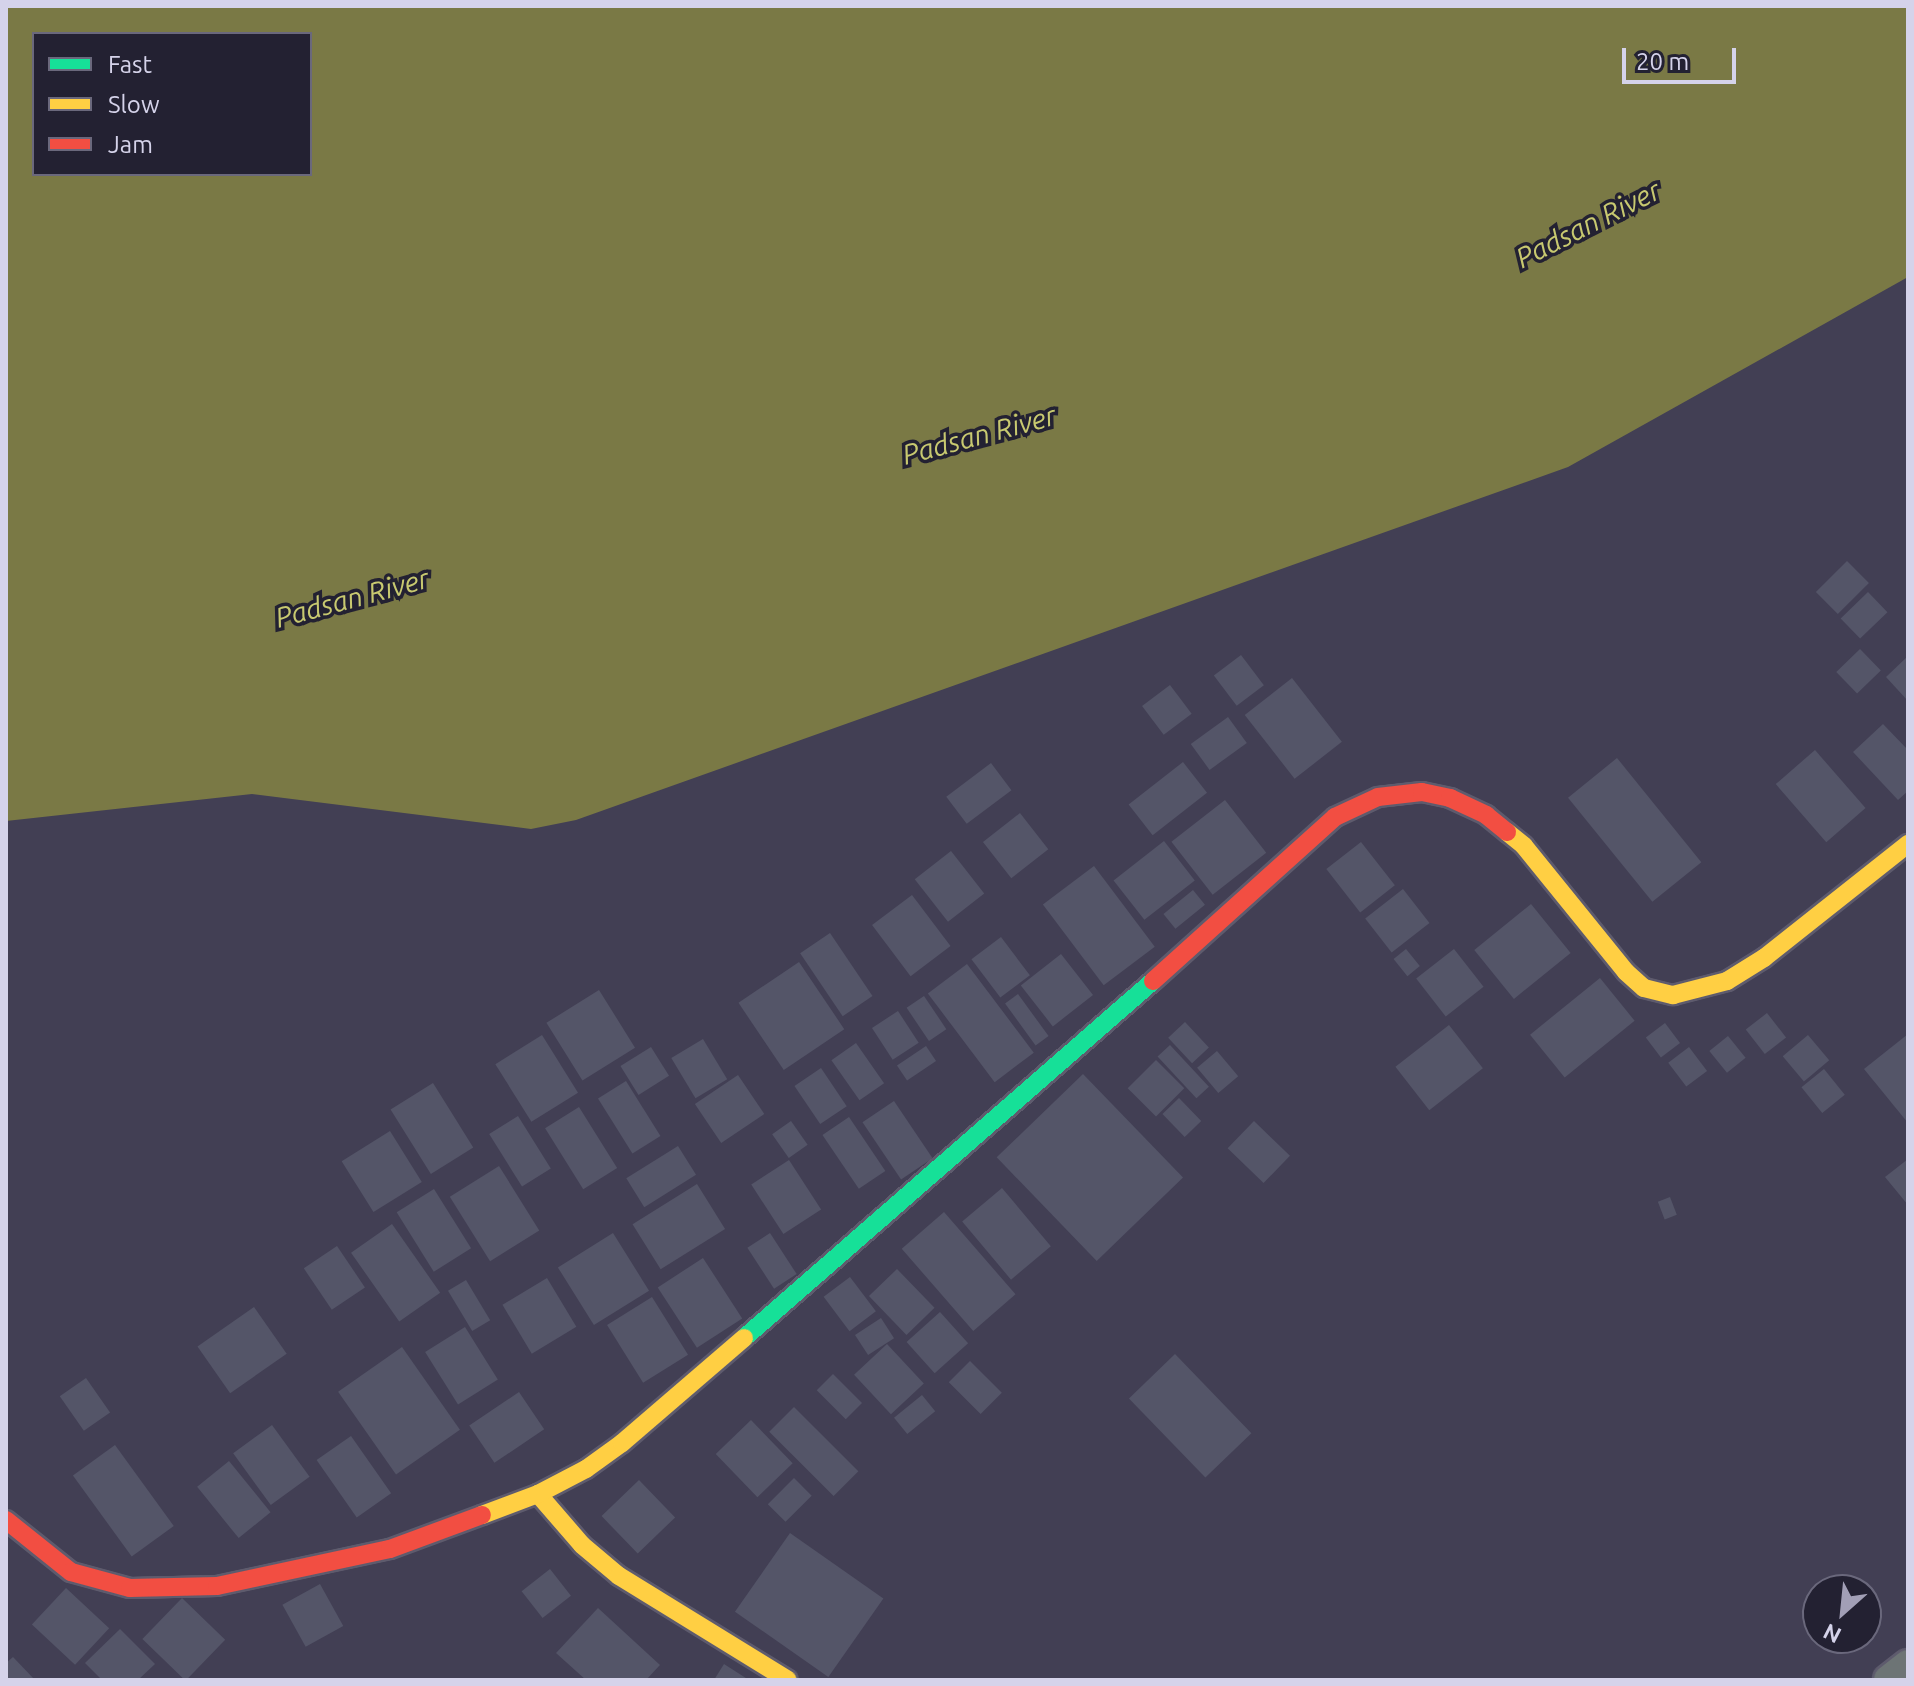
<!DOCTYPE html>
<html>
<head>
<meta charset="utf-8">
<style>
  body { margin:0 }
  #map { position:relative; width:1914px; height:1686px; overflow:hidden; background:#423f54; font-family:Ubuntu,sans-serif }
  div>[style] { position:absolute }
  .water>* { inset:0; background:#7a7945 }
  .building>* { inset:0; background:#545568; transform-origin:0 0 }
  .roads { filter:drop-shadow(2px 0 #5e5b6d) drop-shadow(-2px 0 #5e5b6d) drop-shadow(0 2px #5e5b6d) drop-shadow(0 -2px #5e5b6d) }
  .street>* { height:30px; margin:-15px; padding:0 15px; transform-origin:15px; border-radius:15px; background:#6d7475 }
  .fast>* { height:18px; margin:-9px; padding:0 9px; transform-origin:9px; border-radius:9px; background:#16e098 }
  .slow>* { height:18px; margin:-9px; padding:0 9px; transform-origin:9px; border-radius:9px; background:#ffcf43 }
  .jam>* { height:18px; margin:-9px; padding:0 9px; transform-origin:9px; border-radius:9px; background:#f24e42 }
  span { translate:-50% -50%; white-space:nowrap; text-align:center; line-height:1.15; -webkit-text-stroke:7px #232132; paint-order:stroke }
  .water-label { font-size:28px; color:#c8c970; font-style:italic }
  .frame { position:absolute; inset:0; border:8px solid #d5d3ea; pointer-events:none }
  .legend { position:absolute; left:32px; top:32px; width:280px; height:144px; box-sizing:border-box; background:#232132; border:2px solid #6a687c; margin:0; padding:10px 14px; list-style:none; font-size:24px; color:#d5d3ea }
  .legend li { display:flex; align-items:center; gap:16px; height:40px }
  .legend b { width:40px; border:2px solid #6a687c }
  .north { position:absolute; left:1802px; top:1574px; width:80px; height:80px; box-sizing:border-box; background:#232132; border:2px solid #6a687c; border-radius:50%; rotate:207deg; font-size:22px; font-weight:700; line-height:32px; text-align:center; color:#d5d3ea }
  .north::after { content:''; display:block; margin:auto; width:28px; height:36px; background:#a29fb6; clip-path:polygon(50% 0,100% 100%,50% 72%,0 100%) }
  .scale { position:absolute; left:1622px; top:48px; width:114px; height:36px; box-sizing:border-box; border:4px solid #d5d3ea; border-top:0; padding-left:10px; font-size:24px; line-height:28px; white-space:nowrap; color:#d5d3ea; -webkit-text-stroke:6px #232132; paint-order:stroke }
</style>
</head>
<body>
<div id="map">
  <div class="water">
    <div style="clip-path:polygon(evenodd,6px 6px,1908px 6px,1908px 277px,1568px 467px,576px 820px,531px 829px,252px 794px,6px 821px,6px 6px,34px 34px,310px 34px,310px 174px,34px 174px,34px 34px)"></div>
  </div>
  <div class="building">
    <div style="left:1847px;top:561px;width:31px;height:44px;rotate:45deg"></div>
    <div style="left:1868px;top:592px;width:28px;height:38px;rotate:46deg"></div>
    <div style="left:1860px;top:649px;width:30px;height:33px;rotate:46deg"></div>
    <div style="left:1241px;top:655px;width:38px;height:34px;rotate:53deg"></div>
    <div style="clip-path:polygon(1908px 656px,1908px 701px,1886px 677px)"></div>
    <div style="left:1292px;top:678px;width:81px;height:60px;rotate:52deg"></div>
    <div style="left:1170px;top:685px;width:36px;height:35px;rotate:53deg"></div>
    <div style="left:1228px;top:717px;width:32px;height:46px;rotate:54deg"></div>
    <div style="clip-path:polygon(1883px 724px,1908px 750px,1908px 791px,1898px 800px,1853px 752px)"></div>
    <div style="left:1815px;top:750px;width:77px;height:52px;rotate:49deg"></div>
    <div style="left:1617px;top:758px;width:134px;height:63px;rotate:51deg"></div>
    <div style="left:1183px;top:762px;width:39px;height:69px;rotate:52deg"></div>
    <div style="left:991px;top:763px;width:34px;height:56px;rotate:53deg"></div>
    <div style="left:1225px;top:800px;width:67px;height:68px;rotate:52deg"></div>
    <div style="left:1020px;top:813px;width:46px;height:47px;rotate:52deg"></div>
    <div style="left:1164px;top:841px;width:50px;height:64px;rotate:52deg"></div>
    <div style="left:1361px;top:842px;width:55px;height:44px;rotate:52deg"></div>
    <div style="left:951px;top:851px;width:54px;height:46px;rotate:52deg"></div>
    <div style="left:1094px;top:866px;width:101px;height:64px;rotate:53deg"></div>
    <div style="left:1403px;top:889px;width:43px;height:48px;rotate:52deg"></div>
    <div style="left:1193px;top:890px;width:19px;height:38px;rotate:51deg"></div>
    <div style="left:912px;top:895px;width:64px;height:50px;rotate:53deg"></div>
    <div style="left:1531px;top:904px;width:63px;height:73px;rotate:51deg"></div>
    <div style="left:830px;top:933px;width:76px;height:36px;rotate:56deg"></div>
    <div style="left:1001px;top:937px;width:48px;height:37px;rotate:53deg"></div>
    <div style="left:1406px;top:949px;width:22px;height:16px;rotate:51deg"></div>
    <div style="left:1454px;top:949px;width:48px;height:48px;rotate:52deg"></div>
    <div style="left:1061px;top:954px;width:52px;height:51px;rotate:52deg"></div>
    <div style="left:799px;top:962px;width:81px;height:73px;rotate:56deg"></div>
    <div style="left:967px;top:964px;width:111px;height:49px;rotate:53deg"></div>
    <div style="left:1600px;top:978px;width:55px;height:90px;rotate:51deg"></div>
    <div style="left:599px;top:990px;width:68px;height:62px;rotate:58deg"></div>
    <div style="left:1018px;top:994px;width:52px;height:16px;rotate:54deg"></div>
    <div style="left:924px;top:996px;width:40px;height:21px;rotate:56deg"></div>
    <div style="left:898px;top:1011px;width:38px;height:31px;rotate:57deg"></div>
    <div style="left:1767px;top:1013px;width:31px;height:27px;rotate:52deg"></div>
    <div style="left:1185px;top:1022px;width:35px;height:23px;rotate:47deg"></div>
    <div style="left:1665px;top:1023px;width:25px;height:24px;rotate:53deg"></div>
    <div style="left:1449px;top:1025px;width:55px;height:68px;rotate:52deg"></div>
    <div style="clip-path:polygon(1908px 1034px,1908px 1123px,1864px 1069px)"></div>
    <div style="left:542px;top:1035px;width:68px;height:55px;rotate:58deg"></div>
    <div style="left:1808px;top:1035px;width:33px;height:33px;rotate:50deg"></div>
    <div style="left:1728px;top:1036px;width:28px;height:24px;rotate:51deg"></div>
    <div style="left:703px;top:1039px;width:47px;height:37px;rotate:59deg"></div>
    <div style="left:856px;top:1043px;width:49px;height:30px;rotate:55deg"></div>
    <div style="left:1170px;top:1045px;width:57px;height:17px;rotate:47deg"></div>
    <div style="left:926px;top:1046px;width:18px;height:35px;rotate:56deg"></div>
    <div style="left:651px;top:1047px;width:34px;height:36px;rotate:58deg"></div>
    <div style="left:1689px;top:1047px;width:30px;height:26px;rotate:53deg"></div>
    <div style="left:1217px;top:1051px;width:33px;height:26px;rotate:50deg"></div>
    <div style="left:1156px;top:1060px;width:40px;height:40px;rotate:45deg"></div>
    <div style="left:821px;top:1068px;width:46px;height:32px;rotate:56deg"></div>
    <div style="left:1824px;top:1069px;width:33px;height:29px;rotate:51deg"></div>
    <div style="left:1083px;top:1074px;width:144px;height:120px;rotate:46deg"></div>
    <div style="left:738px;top:1075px;width:47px;height:52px;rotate:56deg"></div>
    <div style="left:626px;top:1081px;width:65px;height:33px;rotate:58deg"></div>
    <div style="left:433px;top:1083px;width:76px;height:50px;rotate:58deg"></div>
    <div style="left:1179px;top:1098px;width:32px;height:23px;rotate:46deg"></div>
    <div style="left:894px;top:1101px;width:69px;height:38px;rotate:56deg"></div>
    <div style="left:579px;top:1107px;width:72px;height:40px;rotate:58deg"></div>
    <div style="left:518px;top:1116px;width:62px;height:34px;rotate:58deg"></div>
    <div style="left:849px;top:1117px;width:65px;height:32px;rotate:56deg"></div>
    <div style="left:791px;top:1121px;width:29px;height:23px;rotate:55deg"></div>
    <div style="left:1254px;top:1121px;width:50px;height:38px;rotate:44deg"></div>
    <div style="left:390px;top:1131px;width:60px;height:57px;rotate:58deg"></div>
    <div style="left:678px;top:1146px;width:34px;height:61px;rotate:58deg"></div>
    <div style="clip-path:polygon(1908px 1159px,1908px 1205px,1885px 1177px)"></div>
    <div style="left:789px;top:1160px;width:59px;height:45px;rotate:57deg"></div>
    <div style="left:499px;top:1166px;width:76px;height:58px;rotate:58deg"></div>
    <div style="left:697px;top:1184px;width:53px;height:76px;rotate:58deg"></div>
    <div style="left:1002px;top:1188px;width:76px;height:52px;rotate:50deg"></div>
    <div style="left:434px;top:1189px;width:70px;height:44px;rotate:58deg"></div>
    <div style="left:1670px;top:1197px;width:19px;height:13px;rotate:69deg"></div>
    <div style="left:944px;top:1212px;width:109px;height:56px;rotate:49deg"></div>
    <div style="left:392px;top:1224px;width:84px;height:50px;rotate:55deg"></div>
    <div style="left:613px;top:1233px;width:68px;height:65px;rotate:58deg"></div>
    <div style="left:770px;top:1233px;width:49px;height:27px;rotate:57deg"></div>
    <div style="left:337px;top:1246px;width:50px;height:40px;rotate:56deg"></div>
    <div style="left:703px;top:1258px;width:72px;height:54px;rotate:57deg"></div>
    <div style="left:897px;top:1269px;width:54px;height:39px;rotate:46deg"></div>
    <div style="left:850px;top:1277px;width:43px;height:33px;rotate:53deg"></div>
    <div style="left:547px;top:1278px;width:57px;height:52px;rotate:59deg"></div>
    <div style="left:466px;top:1280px;width:47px;height:21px;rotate:59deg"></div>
    <div style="left:652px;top:1297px;width:68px;height:53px;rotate:58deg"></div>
    <div style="left:254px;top:1307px;width:57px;height:69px;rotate:55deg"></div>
    <div style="left:940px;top:1312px;width:42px;height:45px;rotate:48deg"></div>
    <div style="left:881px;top:1318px;width:24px;height:31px;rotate:57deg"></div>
    <div style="left:465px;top:1327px;width:62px;height:47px;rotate:58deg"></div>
    <div style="left:887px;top:1344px;width:54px;height:45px;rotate:47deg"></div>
    <div style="left:402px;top:1347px;width:101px;height:78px;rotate:55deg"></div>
    <div style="left:1175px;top:1354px;width:110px;height:64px;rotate:46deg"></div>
    <div style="left:970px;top:1361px;width:45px;height:30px;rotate:45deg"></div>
    <div style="left:833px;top:1374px;width:41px;height:23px;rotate:45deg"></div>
    <div style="left:86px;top:1378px;width:42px;height:32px;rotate:55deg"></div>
    <div style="left:519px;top:1392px;width:45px;height:60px;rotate:56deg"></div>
    <div style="left:922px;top:1395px;width:21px;height:36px;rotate:51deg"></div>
    <div style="left:794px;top:1407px;width:91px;height:35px;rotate:45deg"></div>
    <div style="left:751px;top:1420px;width:60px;height:49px;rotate:46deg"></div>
    <div style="left:272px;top:1425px;width:64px;height:48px;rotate:54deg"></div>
    <div style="left:351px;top:1436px;width:70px;height:42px;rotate:55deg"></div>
    <div style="left:115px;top:1445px;width:100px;height:52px;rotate:54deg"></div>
    <div style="left:229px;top:1461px;width:66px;height:41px;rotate:51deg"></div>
    <div style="left:794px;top:1478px;width:25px;height:37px;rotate:45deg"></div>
    <div style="left:639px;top:1480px;width:52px;height:52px;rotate:46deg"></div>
    <div style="left:790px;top:1533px;width:114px;height:96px;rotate:35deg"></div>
    <div style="left:550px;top:1569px;width:34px;height:36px;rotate:52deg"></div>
    <div style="left:320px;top:1584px;width:48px;height:43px;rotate:61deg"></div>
    <div style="left:66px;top:1588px;width:59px;height:50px;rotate:43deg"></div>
    <div style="left:182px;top:1598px;width:60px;height:57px;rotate:44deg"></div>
    <div style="clip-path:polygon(598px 1608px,660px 1665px,646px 1680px,586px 1680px,556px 1653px)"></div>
    <div style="clip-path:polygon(120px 1629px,155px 1664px,138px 1680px,102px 1680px,85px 1663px)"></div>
    <div style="clip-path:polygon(13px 1657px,35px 1680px,6px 1680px,6px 1663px)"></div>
    <div style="clip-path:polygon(724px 1664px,749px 1680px,714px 1680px)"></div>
  </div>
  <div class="roads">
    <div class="street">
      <div style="left:1889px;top:1680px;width:24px;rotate:-38deg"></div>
    </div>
    <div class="fast">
      <div style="left:744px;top:1338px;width:543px;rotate:-41.12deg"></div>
    </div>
    <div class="slow">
      <div style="left:1507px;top:832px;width:22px;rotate:39deg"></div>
      <div style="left:1524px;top:846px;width:162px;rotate:51deg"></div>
      <div style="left:1626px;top:972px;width:24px;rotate:42deg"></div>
      <div style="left:1644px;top:988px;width:30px;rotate:14deg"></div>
      <div style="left:1673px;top:995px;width:56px;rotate:-14.5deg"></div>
      <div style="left:1727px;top:981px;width:44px;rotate:-31.9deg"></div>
      <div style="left:1764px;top:958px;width:184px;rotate:-38.4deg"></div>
      <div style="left:538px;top:1494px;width:67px;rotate:49.2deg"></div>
      <div style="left:582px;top:1545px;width:48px;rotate:40deg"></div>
      <div style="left:619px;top:1576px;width:198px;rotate:31.6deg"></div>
      <div style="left:482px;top:1515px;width:60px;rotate:-20.6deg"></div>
      <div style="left:538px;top:1494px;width:54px;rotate:-27.5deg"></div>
      <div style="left:586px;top:1469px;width:44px;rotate:-35.8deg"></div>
      <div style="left:622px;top:1443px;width:161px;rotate:-40.7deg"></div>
    </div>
    <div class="jam">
      <div style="left:1153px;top:981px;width:245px;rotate:-42deg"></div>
      <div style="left:1335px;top:817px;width:47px;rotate:-24.9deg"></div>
      <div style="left:1378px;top:797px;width:44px;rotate:-6.5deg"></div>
      <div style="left:1422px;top:792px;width:29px;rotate:12deg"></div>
      <div style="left:1450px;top:798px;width:40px;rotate:25deg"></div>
      <div style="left:1486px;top:815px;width:27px;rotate:39deg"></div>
      <div style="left:6px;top:1520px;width:83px;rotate:38.7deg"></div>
      <div style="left:71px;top:1572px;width:61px;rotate:15.2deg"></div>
      <div style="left:130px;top:1588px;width:87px;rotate:-1.3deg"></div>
      <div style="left:217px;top:1586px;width:177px;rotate:-12.1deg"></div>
      <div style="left:390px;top:1549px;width:98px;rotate:-20.3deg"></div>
    </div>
  </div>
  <div class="water-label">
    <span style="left:1588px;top:224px;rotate:-27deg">Padsan River</span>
    <span style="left:979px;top:435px;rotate:-15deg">Padsan River</span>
    <span style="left:352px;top:598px;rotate:-15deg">Padsan River</span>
  </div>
  <div class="frame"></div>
  <ul class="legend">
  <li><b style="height:10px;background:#16e098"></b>Fast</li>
  <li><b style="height:10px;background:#ffcf43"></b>Slow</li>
  <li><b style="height:10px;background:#f24e42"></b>Jam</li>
  </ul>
  <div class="north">N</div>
  <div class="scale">20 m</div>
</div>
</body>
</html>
